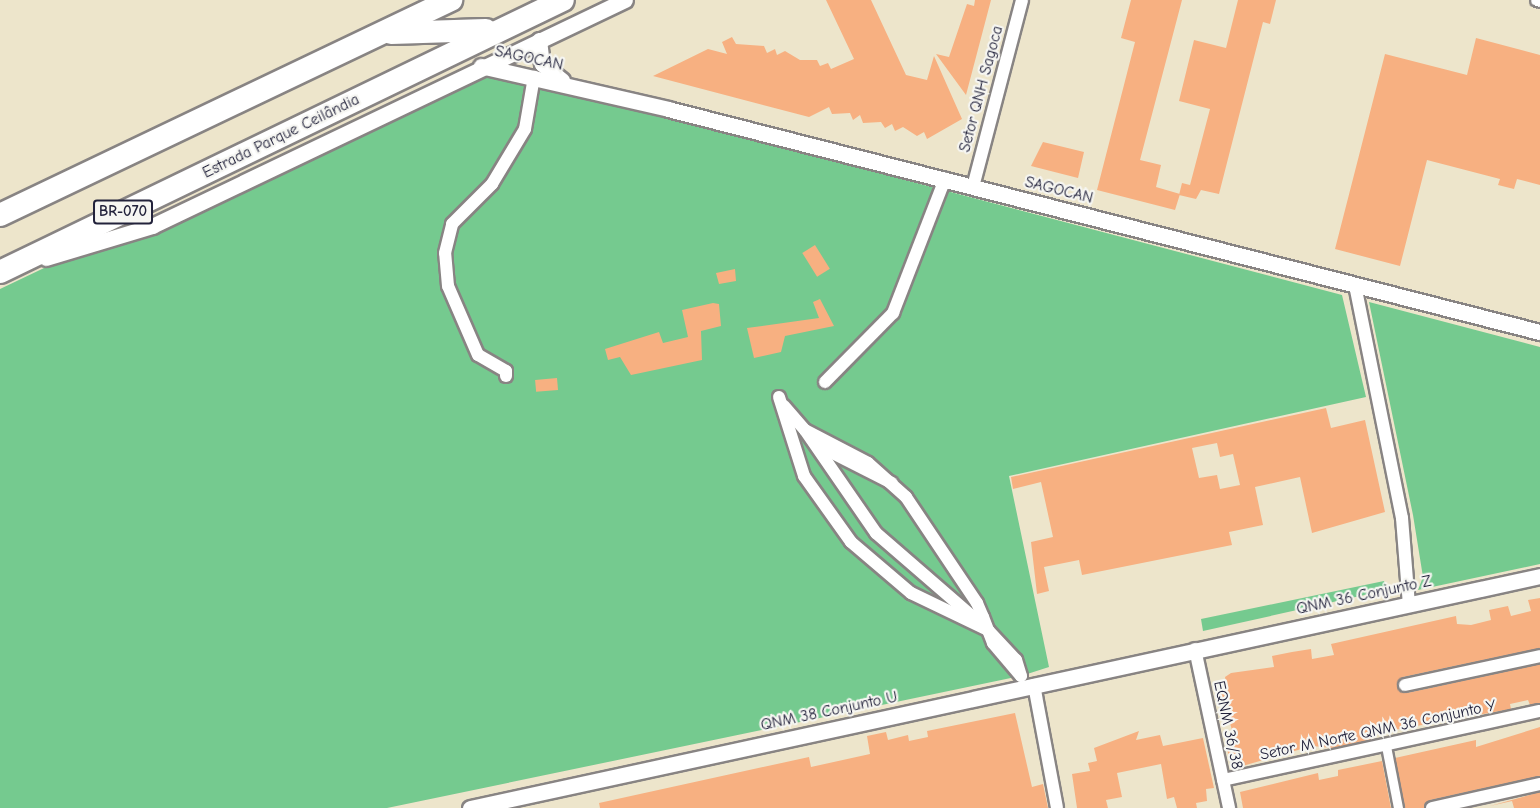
<!DOCTYPE html>
<html>
<head>
<meta charset="utf-8">
<style>
  body { margin:0 }
  #map { position:relative; width:1540px; height:808px; overflow:hidden; background:#ede5cb; font-family:"Comic Neue",sans-serif }
  div>[style] { position:absolute }
  .green>* { inset:0; background:#75ca8f }
  .building>* { inset:0; background:#f7b081; transform-origin:0 0 }
  .roads { filter:drop-shadow(2px 0 #888483) drop-shadow(-2px 0 #888483) drop-shadow(0 2px #888483) drop-shadow(0 -2px #888483) }
  .pedestrian>* { height:9px; margin:-4.5px; padding:0 4.5px; transform-origin:4.5px; border-radius:4.5px; background:#fff }
  .minor>* { height:12px; margin:-6px; padding:0 6px; transform-origin:6px; border-radius:6px; background:#fff }
  .tertiary>* { height:15px; margin:-7.5px; padding:0 7.5px; transform-origin:7.5px; border-radius:7.5px; background:#fff }
  .motorway>* { height:22px; margin:-11px; padding:0 11px; transform-origin:11px; border-radius:11px; background:#fff }
  span { translate:-50% -50%; white-space:nowrap; text-align:center; line-height:1.15; -webkit-text-stroke:4.5px #f6f6f2; paint-order:stroke }
  .shield-label span { padding:2px 4px; background:#f6f6f2; border:2px solid; border-radius:4px; -webkit-text-stroke-width:0 }
  .shield-label { font-size:15px; color:#22223b; font-weight:700 }
  .street-label { font-size:16px; color:#22223b }
</style>
</head>
<body>
<div id="map">
  <div class="green">
    <div style="clip-path:polygon(484px 74px,533px 82px,1342px 295px,1366px 397px,1009px 476px,1049px 667px,1021px 676px,387px 808px,0 808px,0 289px,63px 259px,126px 242px)"></div>
    <div style="clip-path:polygon(1369px 302px,1540px 347px,1540px 564px,1418px 590px,1423px 577px,1413px 515px)"></div>
    <div style="clip-path:polygon(1384px 581px,1387px 590px,1203px 631px,1201px 619px)"></div>
  </div>
  <div class="building">
    <div style="clip-path:polygon(826px 0,871px 0,906px 75px,927px 80px,934px 56px,962px 119px,927px 139px,924px 132px,917px 136px,903px 127px,895px 131px,892px 124px,885px 128px,881px 122px,863px 123px,860px 115px,853px 120px,850px 113px,832px 114px,829px 107px,809px 117px,653px 76px,708px 49px,727px 54px,722px 42px,732px 37px,736px 44px,764px 46px,767px 53px,775px 49px,777px 55px,785px 51px,800px 60px,817px 60px,820px 66px,828px 63px,831px 69px,854px 59px)"></div>
    <div style="clip-path:polygon(975px 0,991px 0,966px 95px,936px 54px,949px 57px,967px 4px,974px 6px)"></div>
    <div style="clip-path:polygon(1131px 0,1182px 0,1140px 160px,1161px 165px,1156px 187px,1180px 194px,1175px 210px,1097px 190px,1135px 42px,1121px 38px)"></div>
    <div style="clip-path:polygon(1238px 0,1276px 0,1270px 24px,1263px 22px,1219px 194px,1201px 190px,1196px 199px,1179px 195px,1182px 183px,1190px 185px,1210px 109px,1179px 101px,1194px 40px,1226px 48px)"></div>
    <div style="clip-path:polygon(1476px 38px,1540px 55px,1540px 185px,1517px 179px,1514px 189px,1498px 185px,1500px 179px,1427px 160px,1400px 266px,1335px 249px,1385px 54px,1467px 75px)"></div>
    <div style="clip-path:polygon(1043px 142px,1084px 152px,1078px 178px,1031px 166px)"></div>
    <div style="left:815px;top:245px;width:28px;height:15px;rotate:58deg"></div>
    <div style="clip-path:polygon(735px 269px,736px 281px,719px 284px,716px 273px)"></div>
    <div style="clip-path:polygon(820px 299px,834px 326px,785px 336px,781px 352px,754px 358px,747px 328px,819px 318px,813px 302px)"></div>
    <div style="clip-path:polygon(713px 303px,719px 304px,721px 326px,701px 331px,702px 360px,631px 375px,620px 357px,608px 360px,605px 349px,659px 332px,663px 343px,688px 337px,682px 310px)"></div>
    <div style="left:557px;top:378px;width:12px;height:22px;rotate:85deg"></div>
    <div style="clip-path:polygon(evenodd,1326px 408px,1331px 428px,1365px 420px,1385px 512px,1312px 533px,1300px 477px,1255px 487px,1263px 525px,1229px 532px,1232px 545px,1082px 575px,1079px 560px,1044px 567px,1049px 591px,1037px 594px,1031px 542px,1053px 537px,1041px 482px,1013px 489px,1011px 477px,1326px 408px,1217px 443px,1220px 457px,1233px 454px,1240px 485px,1220px 489px,1217px 475px,1199px 478px,1192px 448px,1217px 443px)"></div>
    <div style="clip-path:polygon(1540px 598px,1540px 648px,1403px 677px,1397px 686px,1407px 693px,1540px 664px,1540px 703px,1530px 705px,1528px 700px,1510px 704px,1511px 709px,1372px 734px,1373px 739px,1333px 748px,1312px 746px,1232px 769px,1226px 745px,1236px 743px,1221px 694px,1228px 693px,1225px 677px,1231px 673px,1274px 667px,1272px 656px,1292px 652px,1311px 649px,1312px 659px,1334px 655px,1331px 644px,1456px 616px,1457px 624px,1471px 625px,1491px 620px,1489px 610px,1508px 606px,1511px 616px,1531px 611px,1528px 600px)"></div>
    <div style="clip-path:polygon(1015px 713px,1032px 787px,1043px 784px,1048px 808px,600px 808px,599px 803px,809px 757px,811px 767px,870px 754px,867px 736px,886px 732px,888px 740px,908px 735px,909px 741px,928px 737px,927px 731px)"></div>
    <div style="clip-path:polygon(1540px 727px,1540px 776px,1430px 800px,1424px 808px,1405px 808px,1395px 758px,1476px 740px,1476px 747px)"></div>
    <div style="clip-path:polygon(1139px 731px,1136px 740px,1160px 735px,1163px 746px,1203px 738px,1214px 788px,1206px 789px,1207px 801px,1196px 803px,1197px 808px,1177px 808px,1174px 797px,1167px 799px,1161px 764px,1117px 773px,1122px 797px,1106px 800px,1108px 808px,1077px 808px,1072px 774px,1090px 771px,1088px 763px,1097px 761px,1094px 748px)"></div>
    <div style="clip-path:polygon(1382px 761px,1391px 808px,1243px 808px,1240px 792px,1318px 773px,1319px 780px,1338px 776px,1338px 770px)"></div>
    <div style="clip-path:polygon(1540px 792px,1540px 808px,1514px 808px,1512px 801px,1490px 806px)"></div>
  </div>
  <div class="roads">
    <div class="pedestrian">
      <div style="left:1386px;top:746px;width:63px;rotate:79deg"></div>
    </div>
    <div class="minor">
      <div style="left:1537px;top:0;width:3px;rotate:18deg"></div>
      <div style="left:973px;top:187px;width:193px;rotate:-75.3deg"></div>
      <div style="left:1355px;top:285px;width:238px;rotate:78.6deg"></div>
      <div style="left:1402px;top:518px;width:87px;rotate:85.4deg"></div>
      <div style="left:506px;top:376px;width:5px;rotate:-90deg"></div>
      <div style="left:506px;top:371px;width:32px;rotate:-150deg"></div>
      <div style="left:478px;top:355px;width:75px;rotate:-113.5deg"></div>
      <div style="left:448px;top:286px;width:33px;rotate:-95deg"></div>
      <div style="left:445px;top:253px;width:30px;rotate:-76deg"></div>
      <div style="left:452px;top:224px;width:57px;rotate:-45deg"></div>
      <div style="left:492px;top:184px;width:64px;rotate:-59deg"></div>
      <div style="left:525px;top:129px;width:53px;rotate:-80.2deg"></div>
      <div style="left:825px;top:382px;width:97px;rotate:-45.4deg"></div>
      <div style="left:893px;top:313px;width:144px;rotate:-68.8deg"></div>
      <div style="left:779px;top:397px;width:83px;rotate:72.4deg"></div>
      <div style="left:804px;top:476px;width:81px;rotate:54.5deg"></div>
      <div style="left:851px;top:542px;width:79px;rotate:40.4deg"></div>
      <div style="left:911px;top:593px;width:85px;rotate:25.7deg"></div>
      <div style="left:988px;top:630px;width:148px;rotate:-139.1deg"></div>
      <div style="left:876px;top:533px;width:125px;rotate:-124.6deg"></div>
      <div style="left:784px;top:406px;width:32px;rotate:49deg"></div>
      <div style="left:805px;top:430px;width:71px;rotate:27.6deg"></div>
      <div style="left:868px;top:463px;width:51px;rotate:41.8deg"></div>
      <div style="left:906px;top:497px;width:128px;rotate:56.2deg"></div>
      <div style="left:977px;top:603px;width:15px;rotate:67deg"></div>
      <div style="left:983px;top:617px;width:28px;rotate:69deg"></div>
      <div style="left:993px;top:643px;width:43px;rotate:49.7deg"></div>
      <div style="left:1021px;top:676px;width:17px;rotate:-107deg"></div>
      <div style="left:1016px;top:660px;width:41px;rotate:-133deg"></div>
      <div style="left:823px;top:448px;width:77px;rotate:26.9deg"></div>
      <div style="left:1195px;top:649px;width:163px;rotate:77.9deg"></div>
      <div style="left:1034px;top:685px;width:125px;rotate:79.4deg"></div>
      <div style="left:1405px;top:685px;width:138px;rotate:-12.1deg"></div>
      <div style="left:1223px;top:780px;width:324px;rotate:-12.3deg"></div>
      <div style="left:1432px;top:808px;width:111px;rotate:-12.5deg"></div>
    </div>
    <div class="tertiary">
      <div style="left:539px;top:40px;width:24px;rotate:83deg"></div>
      <div style="left:542px;top:64px;width:26px;rotate:39deg"></div>
      <div style="left:481px;top:66px;width:192px;rotate:12.9deg"></div>
      <div style="left:668px;top:109px;width:900px;rotate:14.35deg"></div>
      <div style="left:46px;top:258px;width:111px;rotate:-16.8deg"></div>
      <div style="left:152px;top:226px;width:524px;rotate:-25.54deg"></div>
      <div style="left:470px;top:808px;width:1095px;rotate:-12.23deg"></div>
    </div>
    <div class="motorway">
      <div style="left:391px;top:33px;width:95px;rotate:-1.8deg"></div>
      <div style="left:0;top:215px;width:500px;rotate:-25.5deg"></div>
      <div style="left:0;top:272px;width:625px;rotate:-25.79deg"></div>
    </div>
  </div>
  <div class="shield-label">
    <span style="left:123px;top:212px">BR-070</span>
  </div>
  <div class="street-label">
    <span style="left:529px;top:58px;rotate:12deg">SAGOCAN</span>
    <span style="left:981px;top:89px;rotate:-75deg">Setor QNH Sagoca</span>
    <span style="left:281px;top:136px;rotate:-26deg">Estrada Parque Ceilândia</span>
    <span style="left:1059px;top:190px;rotate:14deg">SAGOCAN</span>
    <span style="left:1364px;top:595px;rotate:-12deg">QNM 36 Conjunto Z</span>
    <span style="left:829px;top:711px;rotate:-12deg">QNM 38 Conjunto U</span>
    <span style="left:1228px;top:725px;rotate:78deg">EQNM 36/38</span>
    <span style="left:1378px;top:730px;rotate:-12deg">Setor M Norte QNM 36 Conjunto Y</span>
  </div>
</div>
</body>
</html>
